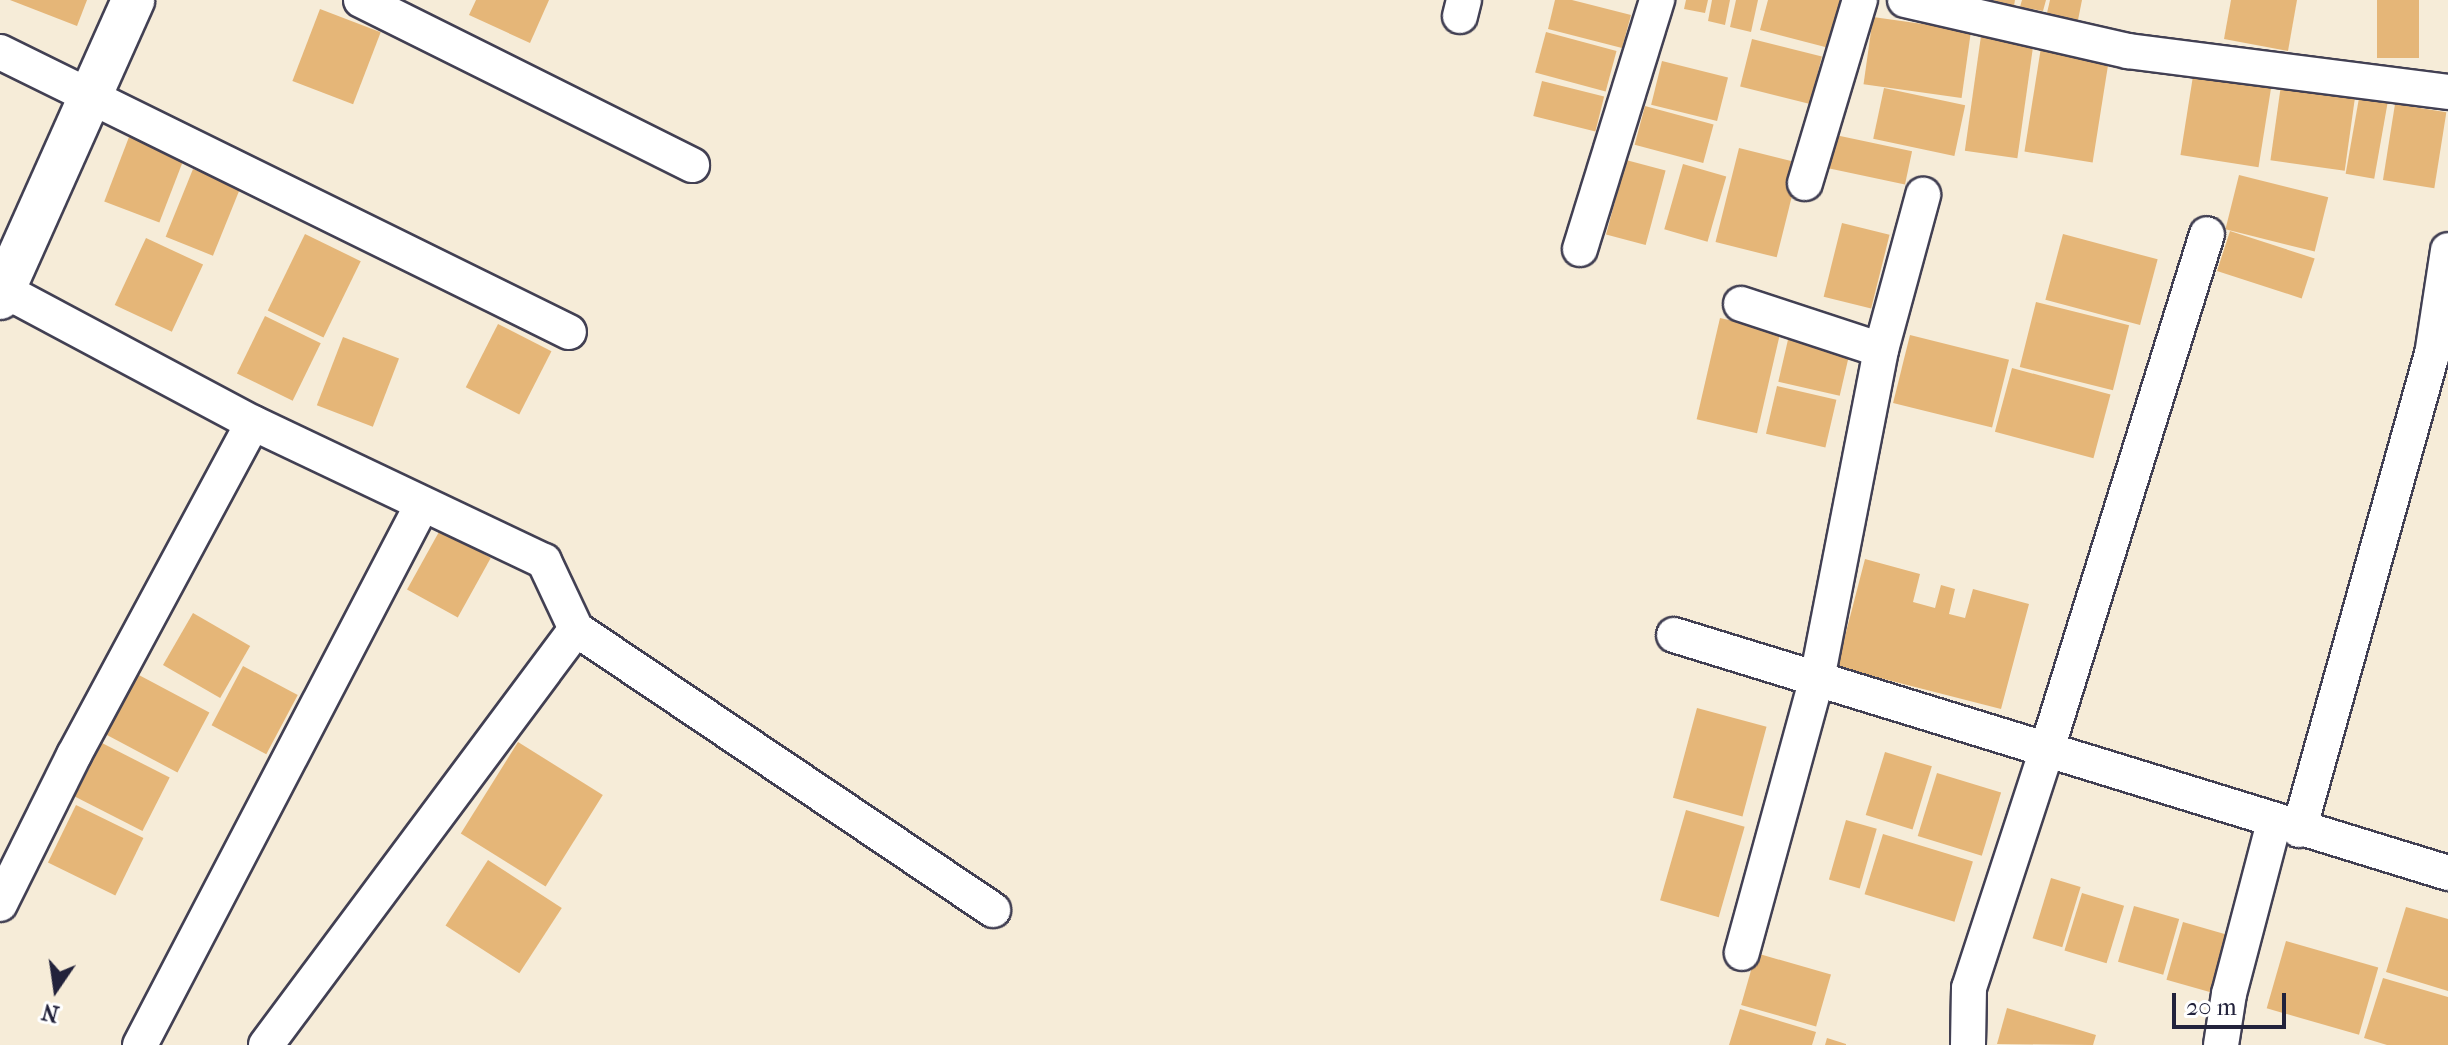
<!DOCTYPE html>
<html>
<head>
<meta charset="utf-8">
<style>
  body { margin:0 }
  #map { position:relative; width:2448px; height:1045px; overflow:hidden; background:#f6ecd8; font-family:"IM FELL French Canon",serif }
  div>[style] { position:absolute }
  .building>* { inset:0; background:#e5b678; transform-origin:0 0 }
  .roads { filter:drop-shadow(2px 0 #424053) drop-shadow(-2px 0 #424053) drop-shadow(0 2px #424053) drop-shadow(0 -2px #424053) }
  .minor>* { height:34px; margin:-17px; padding:0 17px; transform-origin:17px; border-radius:17px; background:#fff }
  .tertiary>* { height:42px; margin:-21px; padding:0 21px; transform-origin:21px; border-radius:21px; background:#fff }
  span { translate:-50% -50%; white-space:nowrap; text-align:center; line-height:1.15; -webkit-text-stroke:6px #fff; paint-order:stroke }
  .north { position:absolute; left:16px; top:949px; width:80px; height:80px; -webkit-text-stroke:6px #fff; paint-order:stroke; rotate:193deg; font-size:22px; font-weight:700; line-height:32px; text-align:center; color:#22223b }
  .north::after { content:''; display:block; margin:auto; width:28px; height:36px; background:#22223b; clip-path:polygon(50% 0,100% 100%,50% 72%,0 100%) }
  .scale { position:absolute; left:2172px; top:993px; width:114px; height:36px; box-sizing:border-box; border:4px solid #22223b; border-top:0; padding-left:10px; font-size:24px; line-height:28px; white-space:nowrap; color:#22223b; -webkit-text-stroke:6px #fff; paint-order:stroke }
</style>
</head>
<body>
<div id="map">
  <div class="building">
    <div style="clip-path:polygon(10px 0,87px 0,77px 26px)"></div>
    <div style="clip-path:polygon(476px 0,549px 0,530px 43px,469px 15px)"></div>
    <div style="clip-path:polygon(1555px 0,1572px 0,1631px 15px,1622px 48px,1548px 29px)"></div>
    <div style="clip-path:polygon(1686px 0,1708px 0,1705px 13px,1684px 9px)"></div>
    <div style="clip-path:polygon(1712px 0,1730px 0,1725px 25px,1708px 21px)"></div>
    <div style="clip-path:polygon(1736px 0,1758px 0,1751px 32px,1730px 27px)"></div>
    <div style="clip-path:polygon(1768px 0,1842px 0,1829px 48px,1760px 30px)"></div>
    <div style="clip-path:polygon(1992px 0,2015px 0,2014px 6px)"></div>
    <div style="clip-path:polygon(2022px 0,2046px 0,2043px 11px,2020px 7px)"></div>
    <div style="clip-path:polygon(2050px 0,2082px 0,2078px 20px,2047px 13px)"></div>
    <div style="clip-path:polygon(2231px 0,2297px 0,2288px 51px,2224px 39px)"></div>
    <div style="left:2377px;top:0;width:42px;height:58px"></div>
    <div style="left:320px;top:9px;width:65px;height:77px;rotate:21deg"></div>
    <div style="left:1873px;top:17px;width:99px;height:68px;rotate:8deg"></div>
    <div style="left:1546px;top:32px;width:73px;height:42px;rotate:15deg"></div>
    <div style="left:1981px;top:36px;width:53px;height:116px;rotate:8deg"></div>
    <div style="left:1752px;top:39px;width:72px;height:49px;rotate:14deg"></div>
    <div style="left:2042px;top:41px;width:69px;height:112px;rotate:9deg"></div>
    <div style="left:1662px;top:61px;width:68px;height:45px;rotate:14deg"></div>
    <div style="left:2193px;top:76px;width:79px;height:80px;rotate:9deg"></div>
    <div style="left:1542px;top:81px;width:64px;height:36px;rotate:14deg"></div>
    <div style="left:2281px;top:85px;width:75px;height:76px;rotate:8deg"></div>
    <div style="left:1884px;top:88px;width:83px;height:52px;rotate:12deg"></div>
    <div style="left:2359px;top:98px;width:29px;height:77px;rotate:10deg"></div>
    <div style="left:2395px;top:104px;width:52px;height:77px;rotate:9deg"></div>
    <div style="left:1645px;top:106px;width:71px;height:40px;rotate:15deg"></div>
    <div style="left:1826px;top:133px;width:88px;height:34px;rotate:12deg"></div>
    <div style="left:129px;top:137px;width:59px;height:69px;rotate:21deg"></div>
    <div style="left:1739px;top:148px;width:63px;height:97px;rotate:14deg"></div>
    <div style="left:1626px;top:160px;width:41px;height:77px;rotate:15deg"></div>
    <div style="left:1683px;top:164px;width:45px;height:68px;rotate:16deg"></div>
    <div style="left:193px;top:169px;width:51px;height:73px;rotate:22deg"></div>
    <div style="left:2239px;top:175px;width:92px;height:56px;rotate:14deg"></div>
    <div style="left:1842px;top:223px;width:49px;height:76px;rotate:14deg"></div>
    <div style="left:2230px;top:231px;width:89px;height:42px;rotate:18deg"></div>
    <div style="left:305px;top:234px;width:62px;height:85px;rotate:26deg"></div>
    <div style="left:2063px;top:234px;width:98px;height:68px;rotate:15deg"></div>
    <div style="left:146px;top:238px;width:63px;height:74px;rotate:25deg"></div>
    <div style="left:2036px;top:302px;width:96px;height:67px;rotate:14deg"></div>
    <div style="left:265px;top:316px;width:62px;height:64px;rotate:26deg"></div>
    <div style="left:1720px;top:318px;width:62px;height:104px;rotate:13deg"></div>
    <div style="left:498px;top:324px;width:60px;height:71px;rotate:27deg"></div>
    <div style="left:1790px;top:331px;width:63px;height:52px;rotate:13deg"></div>
    <div style="left:1910px;top:335px;width:102px;height:70px;rotate:14deg"></div>
    <div style="left:343px;top:337px;width:60px;height:73px;rotate:21deg"></div>
    <div style="left:2012px;top:368px;width:102px;height:66px;rotate:15deg"></div>
    <div style="left:1777px;top:386px;width:61px;height:49px;rotate:13deg"></div>
    <div style="left:440px;top:530px;width:58px;height:68px;rotate:29deg"></div>
    <div style="clip-path:polygon(1865px 559px,1920px 574px,1913px 602px,1935px 608px,1941px 585px,1955px 589px,1949px 614px,1965px 618px,1973px 589px,2029px 604px,2001px 709px,1837px 667px)"></div>
    <div style="left:193px;top:613px;width:66px;height:60px;rotate:30deg"></div>
    <div style="left:243px;top:666px;width:62px;height:67px;rotate:28deg"></div>
    <div style="left:137px;top:674px;width:82px;height:68px;rotate:28deg"></div>
    <div style="left:1697px;top:708px;width:72px;height:93px;rotate:15deg"></div>
    <div style="left:518px;top:742px;width:100px;height:108px;rotate:32deg"></div>
    <div style="left:102px;top:743px;width:76px;height:60px;rotate:27deg"></div>
    <div style="left:1885px;top:752px;width:49px;height:66px;rotate:17deg"></div>
    <div style="left:1937px;top:773px;width:67px;height:66px;rotate:17deg"></div>
    <div style="left:76px;top:805px;width:75px;height:64px;rotate:26deg"></div>
    <div style="left:1686px;top:810px;width:61px;height:94px;rotate:16deg"></div>
    <div style="left:1846px;top:820px;width:32px;height:62px;rotate:16deg"></div>
    <div style="left:1883px;top:834px;width:94px;height:63px;rotate:17deg"></div>
    <div style="left:488px;top:860px;width:88px;height:78px;rotate:33deg"></div>
    <div style="left:2051px;top:878px;width:31px;height:63px;rotate:17deg"></div>
    <div style="left:2082px;top:893px;width:44px;height:60px;rotate:17deg"></div>
    <div style="left:2134px;top:906px;width:47px;height:58px;rotate:16deg"></div>
    <div style="clip-path:polygon(2406px 907px,2448px 919px,2448px 991px,2386px 972px)"></div>
    <div style="left:2183px;top:922px;width:45px;height:60px;rotate:16deg"></div>
    <div style="left:2286px;top:941px;width:96px;height:70px;rotate:16deg"></div>
    <div style="left:1756px;top:953px;width:78px;height:54px;rotate:16deg"></div>
    <div style="clip-path:polygon(2383px 978px,2448px 997px,2448px 1045px,2387px 1045px,2364px 1038px)"></div>
    <div style="clip-path:polygon(2007px 1008px,2096px 1035px,2093px 1045px,1997px 1044px)"></div>
    <div style="clip-path:polygon(1740px 1009px,1816px 1032px,1812px 1045px,1729px 1045px)"></div>
    <div style="clip-path:polygon(1827px 1038px,1846px 1044px,1846px 1045px,1825px 1045px)"></div>
  </div>
  <div class="roads">
    <div class="minor">
      <div style="left:361px;top:0;width:370px;rotate:26.5deg"></div>
      <div style="left:1905px;top:0;width:229px;rotate:12.9deg"></div>
      <div style="left:2128px;top:51px;width:323px;rotate:7.3deg"></div>
      <div style="left:1460px;top:16px;width:16px;rotate:-76deg"></div>
      <div style="left:0;top:52px;width:634px;rotate:26.2deg"></div>
      <div style="left:1805px;top:183px;width:191px;rotate:-73.3deg"></div>
      <div style="left:1580px;top:249px;width:261px;rotate:-72.8deg"></div>
      <div style="left:0;top:288px;width:287px;rotate:28.1deg"></div>
      <div style="left:253px;top:423px;width:322px;rotate:25.4deg"></div>
      <div style="left:544px;top:561px;width:75px;rotate:64.8deg"></div>
      <div style="left:576px;top:629px;width:503px;rotate:33.97deg"></div>
      <div style="left:1741px;top:304px;width:147px;rotate:18.2deg"></div>
      <div style="left:1881px;top:350px;width:334px;rotate:101deg"></div>
      <div style="left:1817px;top:678px;width:285px;rotate:105.3deg"></div>
      <div style="left:1881px;top:350px;width:161px;rotate:-74.8deg"></div>
      <div style="left:1674px;top:635px;width:810px;rotate:17.09deg"></div>
      <div style="left:2299px;top:830px;width:493px;rotate:-74.4deg"></div>
      <div style="left:2432px;top:355px;width:106px;rotate:-81.3deg"></div>
      <div style="left:0;top:904px;width:166px;rotate:-63.6deg"></div>
      <div style="left:74px;top:755px;width:377px;rotate:-61.7deg"></div>
      <div style="left:140px;top:1045px;width:609px;rotate:-62.43deg"></div>
      <div style="left:266px;top:1045px;width:519px;rotate:-53.31deg"></div>
      <div style="left:1968px;top:1045px;width:57px;rotate:-89deg"></div>
      <div style="left:1969px;top:988px;width:251px;rotate:-71.9deg"></div>
      <div style="left:2047px;top:749px;width:539px;rotate:-72.74deg"></div>
      <div style="left:2221px;top:1045px;width:52px;rotate:-81.1deg"></div>
      <div style="left:2229px;top:994px;width:178px;rotate:-75.3deg"></div>
    </div>
    <div class="tertiary">
      <div style="left:0;top:298px;width:326px;rotate:-65.9deg"></div>
    </div>
  </div>
  <div class="north">N</div>
  <div class="scale">20 m</div>
</div>
</body>
</html>
